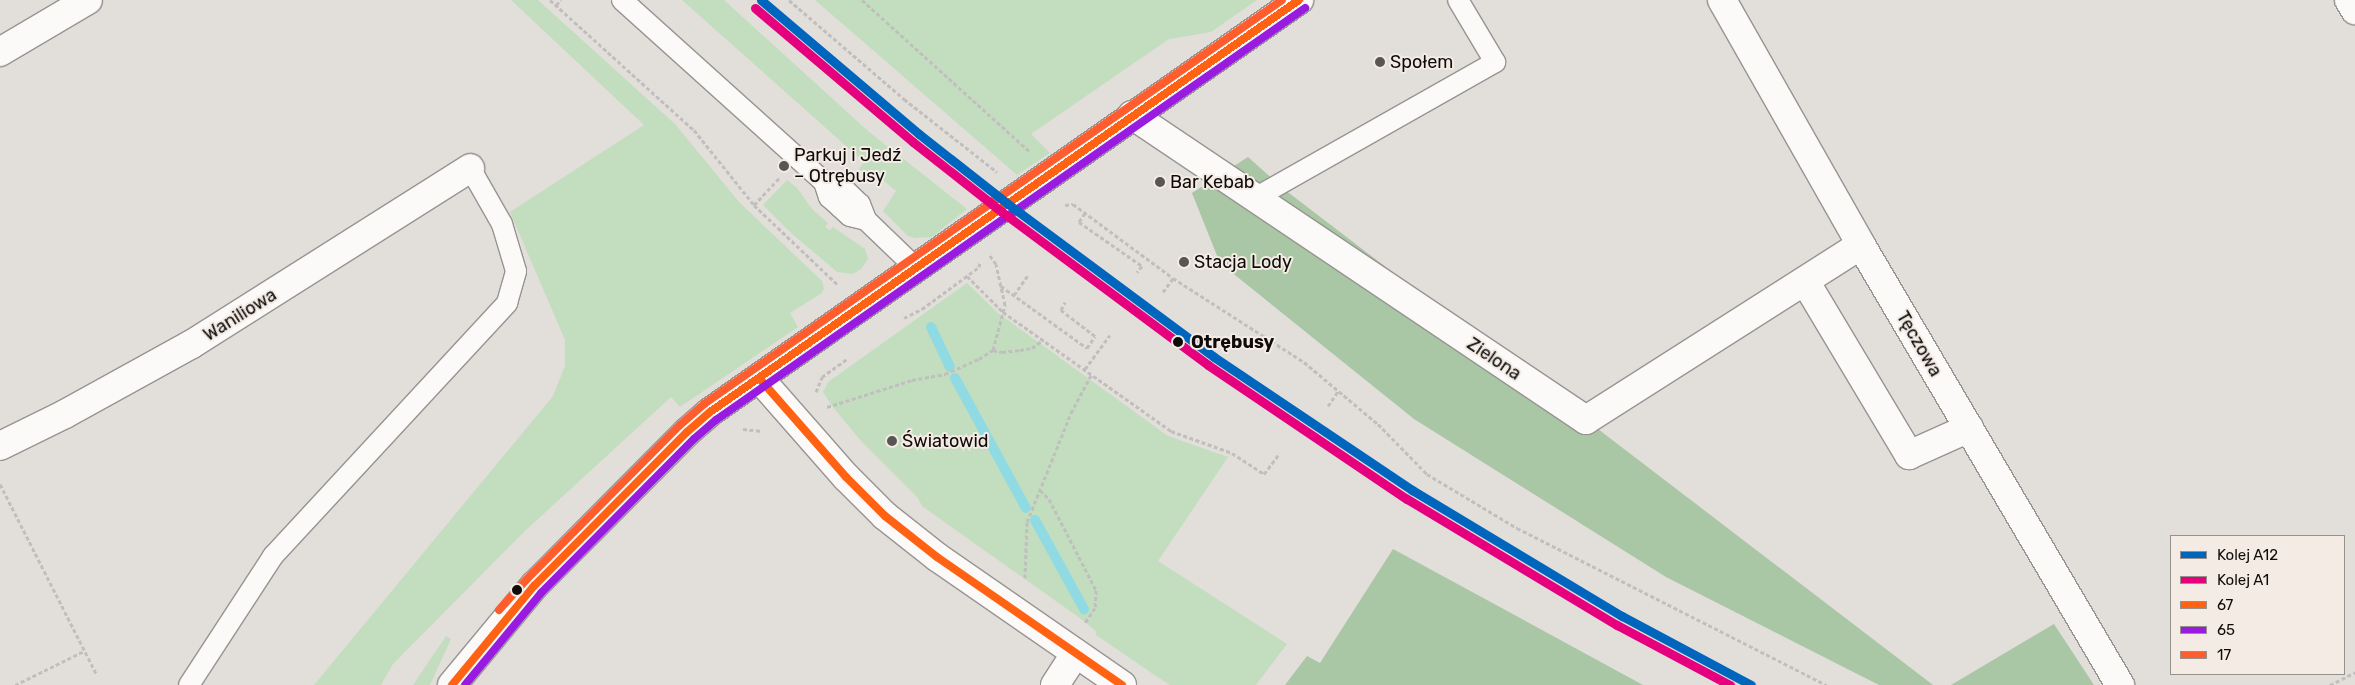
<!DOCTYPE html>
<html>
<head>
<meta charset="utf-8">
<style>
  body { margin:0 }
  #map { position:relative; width:2355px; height:685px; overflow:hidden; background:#e2deda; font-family:Rubik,sans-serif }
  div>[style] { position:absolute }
  .green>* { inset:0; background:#c3debe }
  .forest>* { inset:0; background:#a9c6a5 }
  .stream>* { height:10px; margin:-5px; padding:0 5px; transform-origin:5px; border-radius:5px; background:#90dae3 }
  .path>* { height:3px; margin-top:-1.5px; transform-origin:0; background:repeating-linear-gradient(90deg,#c1bfbe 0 4px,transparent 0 6.5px) }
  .roads { filter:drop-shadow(1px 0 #979491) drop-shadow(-1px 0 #979491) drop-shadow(0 1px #979491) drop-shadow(0 -1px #979491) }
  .service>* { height:20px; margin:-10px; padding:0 10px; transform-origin:10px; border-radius:10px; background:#fbfaf9 }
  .minor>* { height:28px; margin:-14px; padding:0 14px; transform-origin:14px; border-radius:14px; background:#fbfaf9 }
  .secondary>* { height:28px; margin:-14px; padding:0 14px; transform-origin:14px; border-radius:14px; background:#fbfaf9 }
  .bus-1>* { height:8px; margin:-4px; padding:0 4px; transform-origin:4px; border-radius:4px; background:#ff6213 }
  .bus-2>* { height:8px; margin:-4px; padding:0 4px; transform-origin:4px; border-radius:4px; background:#991bdf }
  .bus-3>* { height:8px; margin:-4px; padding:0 4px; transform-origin:4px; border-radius:4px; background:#ff5d2d }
  .rail-1>* { height:9px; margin:-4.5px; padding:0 4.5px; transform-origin:4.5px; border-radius:4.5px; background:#0065bd }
  .rail-2>* { height:9px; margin:-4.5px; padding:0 4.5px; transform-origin:4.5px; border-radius:4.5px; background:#e5007d }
  .dots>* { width:14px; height:14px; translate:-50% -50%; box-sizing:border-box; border:2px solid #f3ebe4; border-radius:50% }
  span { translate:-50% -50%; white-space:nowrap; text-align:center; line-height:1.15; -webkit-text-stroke:4px #f3ebe4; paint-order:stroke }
  .poi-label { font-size:18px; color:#0e0b09 }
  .left { translate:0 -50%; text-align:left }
  .street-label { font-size:18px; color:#0e0b09 }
  .stop-label { font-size:18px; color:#0e0b09; font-weight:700 }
  .legend { position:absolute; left:2170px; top:535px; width:175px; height:140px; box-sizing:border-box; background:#f3ebe4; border:1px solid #97918c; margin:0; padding:6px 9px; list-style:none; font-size:15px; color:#0e0b09 }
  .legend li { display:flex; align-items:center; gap:10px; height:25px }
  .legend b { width:25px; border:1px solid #97918c }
</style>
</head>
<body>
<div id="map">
  <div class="green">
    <div style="clip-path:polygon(511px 0,538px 0,675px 124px,739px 202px,822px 281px,824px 289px,822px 293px,790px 313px,798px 327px,680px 407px,671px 397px,526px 530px,393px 664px,381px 685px,314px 685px,553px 396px,565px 366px,565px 340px,510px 212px,644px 125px)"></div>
    <div style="clip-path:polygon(682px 0,724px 0,868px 131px,967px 209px,932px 237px,915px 238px,908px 236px,883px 211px,896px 191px,882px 179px,868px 177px,859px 169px,864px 162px)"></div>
    <div style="clip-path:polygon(815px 0,1257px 0,1211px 32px,1169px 39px,1031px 134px,1050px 153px,1017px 175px)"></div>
    <div style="clip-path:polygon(787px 180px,797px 188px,813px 210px,828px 223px,825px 227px,830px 230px,833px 227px,865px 249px,868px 259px,861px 269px,853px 274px,837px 272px,790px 232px,763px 205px)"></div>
    <div style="clip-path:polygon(967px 283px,998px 313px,1168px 436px,1228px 457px,1158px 561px,1287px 644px,1256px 685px,1170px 685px,1153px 674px,1096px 635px,1096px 631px,1077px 616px,922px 506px,918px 498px,861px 441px,832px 406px,823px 392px,828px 382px)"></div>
    <div style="clip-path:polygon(446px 636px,451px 639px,430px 685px,413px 685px)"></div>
  </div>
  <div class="forest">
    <div style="clip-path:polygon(1248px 157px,1285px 190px,1933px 685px,1879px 685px,1666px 577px,1414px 419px,1220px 263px,1192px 193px)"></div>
    <div style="clip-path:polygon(1393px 549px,1643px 685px,1285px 685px,1307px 656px,1320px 663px)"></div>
    <div style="clip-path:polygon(2054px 624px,2094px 685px,1951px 685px)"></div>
  </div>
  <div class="stream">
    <div style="left:931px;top:327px;width:44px;rotate:64.6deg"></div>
    <div style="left:955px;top:378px;width:148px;rotate:61.4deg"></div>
    <div style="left:1035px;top:520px;width:102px;rotate:61.2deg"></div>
  </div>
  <div class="path">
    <div style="left:550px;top:0;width:194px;rotate:42.1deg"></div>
    <div style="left:694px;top:130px;width:96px;rotate:51.3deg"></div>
    <div style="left:754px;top:205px;width:116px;rotate:43.6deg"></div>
    <div style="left:789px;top:0;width:152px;rotate:40.7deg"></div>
    <div style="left:904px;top:99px;width:118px;rotate:38.1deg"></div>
    <div style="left:862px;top:0;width:225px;rotate:42.1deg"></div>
    <div style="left:556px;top:5px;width:7px;rotate:-45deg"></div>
    <div style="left:754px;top:205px;width:37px;rotate:-47deg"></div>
    <div style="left:1065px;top:205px;width:8px;rotate:-7deg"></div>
    <div style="left:1073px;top:204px;width:124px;rotate:36.5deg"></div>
    <div style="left:1173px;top:278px;width:156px;rotate:32.7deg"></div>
    <div style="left:1304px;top:362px;width:97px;rotate:40deg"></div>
    <div style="left:1378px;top:424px;width:70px;rotate:45.6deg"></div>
    <div style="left:1427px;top:474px;width:105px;rotate:31deg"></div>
    <div style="left:1517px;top:528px;width:347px;rotate:26.9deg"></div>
    <div style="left:1085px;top:213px;width:11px;rotate:124deg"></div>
    <div style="left:1079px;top:222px;width:77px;rotate:34.9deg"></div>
    <div style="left:1142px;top:266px;width:8px;rotate:130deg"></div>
    <div style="left:967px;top:276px;width:51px;rotate:45deg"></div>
    <div style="left:1003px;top:312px;width:206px;rotate:35.3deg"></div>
    <div style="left:1171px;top:431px;width:65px;rotate:19.8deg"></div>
    <div style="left:1232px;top:453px;width:38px;rotate:33deg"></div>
    <div style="left:1264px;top:474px;width:26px;rotate:-53deg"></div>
    <div style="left:1001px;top:286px;width:106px;rotate:35.8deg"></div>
    <div style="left:1087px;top:348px;width:14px;rotate:-56deg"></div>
    <div style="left:1095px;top:336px;width:43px;rotate:-142.6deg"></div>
    <div style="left:1061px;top:310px;width:9px;rotate:-63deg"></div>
    <div style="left:1163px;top:292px;width:17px;rotate:-54deg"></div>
    <div style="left:1014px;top:295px;width:24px;rotate:-55deg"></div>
    <div style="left:904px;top:318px;width:20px;rotate:-27deg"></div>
    <div style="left:922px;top:309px;width:71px;rotate:-36.4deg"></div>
    <div style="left:979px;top:267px;width:5px;rotate:-79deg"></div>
    <div style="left:993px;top:350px;width:9px;rotate:13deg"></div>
    <div style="left:1002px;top:352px;width:18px;rotate:-6deg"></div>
    <div style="left:1020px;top:350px;width:12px;rotate:-9deg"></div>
    <div style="left:1032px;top:348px;width:14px;rotate:-36deg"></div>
    <div style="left:1085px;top:369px;width:42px;rotate:-53.7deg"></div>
    <div style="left:816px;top:392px;width:16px;rotate:-68deg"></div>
    <div style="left:822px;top:377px;width:32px;rotate:-36deg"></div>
    <div style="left:1328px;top:406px;width:18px;rotate:-56deg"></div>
    <div style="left:827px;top:407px;width:89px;rotate:-17.6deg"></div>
    <div style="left:912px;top:380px;width:34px;rotate:-10deg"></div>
    <div style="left:945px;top:374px;width:37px;rotate:-24deg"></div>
    <div style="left:979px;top:359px;width:17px;rotate:-33deg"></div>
    <div style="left:993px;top:350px;width:47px;rotate:-75.1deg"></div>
    <div style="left:1005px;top:305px;width:42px;rotate:-102.4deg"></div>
    <div style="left:996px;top:264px;width:12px;rotate:-125deg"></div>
    <div style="left:743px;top:429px;width:19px;rotate:6deg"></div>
    <div style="left:0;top:484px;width:214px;rotate:63.1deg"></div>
    <div style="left:1040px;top:490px;width:13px;rotate:45deg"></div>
    <div style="left:1049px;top:499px;width:102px;rotate:62.7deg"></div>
    <div style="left:1096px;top:590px;width:18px;rotate:93deg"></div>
    <div style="left:1095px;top:608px;width:18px;rotate:124deg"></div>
    <div style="left:1025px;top:578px;width:56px;rotate:-88deg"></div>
    <div style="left:1027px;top:522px;width:118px;rotate:-68deg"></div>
    <div style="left:1071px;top:413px;width:43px;rotate:-62.2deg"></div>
    <div style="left:15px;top:685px;width:77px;rotate:-26.2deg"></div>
    <div style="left:2330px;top:685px;width:28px;rotate:-27deg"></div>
  </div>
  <div class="roads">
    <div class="service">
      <div style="left:622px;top:0;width:272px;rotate:42deg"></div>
      <div style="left:824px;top:182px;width:16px;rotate:72deg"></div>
      <div style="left:829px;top:197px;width:15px;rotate:42deg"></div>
      <div style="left:840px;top:207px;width:13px;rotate:42deg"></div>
      <div style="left:850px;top:216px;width:16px;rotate:14deg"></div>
      <div style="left:824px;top:182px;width:16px;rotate:11deg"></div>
      <div style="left:840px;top:185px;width:28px;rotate:44deg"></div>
      <div style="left:860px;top:204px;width:17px;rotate:69deg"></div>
      <div style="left:866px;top:220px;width:71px;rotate:43.9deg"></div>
      <div style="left:1255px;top:198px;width:276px;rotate:-29.5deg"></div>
      <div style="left:1495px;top:62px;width:72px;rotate:-120.8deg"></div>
      <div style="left:189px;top:685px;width:154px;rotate:-56.9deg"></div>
      <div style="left:273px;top:556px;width:345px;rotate:-47.2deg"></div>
      <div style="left:507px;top:303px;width:33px;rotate:-74deg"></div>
      <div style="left:516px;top:271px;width:49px;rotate:-106.6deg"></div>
      <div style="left:502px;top:224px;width:64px;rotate:-119.7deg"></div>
    </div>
    <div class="minor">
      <div style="left:1722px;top:0;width:282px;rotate:60.4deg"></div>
      <div style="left:1861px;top:245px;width:511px;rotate:59.52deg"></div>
      <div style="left:2349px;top:0;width:12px;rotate:59deg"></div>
      <div style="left:0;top:52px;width:102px;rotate:-30.6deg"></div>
      <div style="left:1132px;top:115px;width:547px;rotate:33.89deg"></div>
      <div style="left:1586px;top:420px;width:326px;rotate:-32.5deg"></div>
      <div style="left:1805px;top:281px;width:203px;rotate:59.1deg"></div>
      <div style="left:1909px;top:455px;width:66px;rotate:-24.2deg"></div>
      <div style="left:759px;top:378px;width:132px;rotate:48.7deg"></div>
      <div style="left:846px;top:477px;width:55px;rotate:45deg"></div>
      <div style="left:885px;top:516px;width:66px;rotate:38.3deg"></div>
      <div style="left:937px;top:557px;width:225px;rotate:34.7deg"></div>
      <div style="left:0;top:446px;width:72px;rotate:-26.2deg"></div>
      <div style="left:65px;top:414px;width:145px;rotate:-28.9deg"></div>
      <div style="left:192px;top:344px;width:329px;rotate:-32.3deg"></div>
      <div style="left:1055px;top:685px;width:38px;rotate:-57deg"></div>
    </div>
    <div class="secondary">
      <div style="left:452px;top:685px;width:129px;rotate:-50.4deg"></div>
      <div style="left:534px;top:586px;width:217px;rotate:-45.2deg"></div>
      <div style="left:687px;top:432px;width:30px;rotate:-41deg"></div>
      <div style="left:710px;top:412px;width:719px;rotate:-34.97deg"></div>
    </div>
  </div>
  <div class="bus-1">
    <div style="left:759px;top:378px;width:132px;rotate:48.7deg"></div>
    <div style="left:846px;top:477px;width:55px;rotate:45deg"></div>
    <div style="left:885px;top:516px;width:66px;rotate:38.3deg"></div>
    <div style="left:937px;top:557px;width:225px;rotate:34.7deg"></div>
    <div style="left:452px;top:685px;width:129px;rotate:-50.4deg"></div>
    <div style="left:534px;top:586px;width:217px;rotate:-45.2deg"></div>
    <div style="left:687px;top:432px;width:30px;rotate:-41deg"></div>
    <div style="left:710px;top:412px;width:719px;rotate:-34.97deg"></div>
  </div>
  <div class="bus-2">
    <div style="left:465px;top:685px;width:119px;rotate:-50.4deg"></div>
    <div style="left:541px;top:593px;width:217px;rotate:-45.2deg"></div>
    <div style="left:694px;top:439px;width:29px;rotate:-41deg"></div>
    <div style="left:716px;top:420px;width:719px;rotate:-34.97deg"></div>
  </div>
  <div class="bus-3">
    <div style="left:499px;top:610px;width:42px;rotate:-47.9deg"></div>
    <div style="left:527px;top:579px;width:217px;rotate:-45.2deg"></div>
    <div style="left:680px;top:425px;width:32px;rotate:-41deg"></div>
    <div style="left:704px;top:404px;width:705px;rotate:-34.95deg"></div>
  </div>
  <div class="rail-1">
    <div style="left:761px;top:0;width:207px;rotate:40.3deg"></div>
    <div style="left:919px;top:134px;width:113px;rotate:38.2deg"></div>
    <div style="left:1008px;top:204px;width:257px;rotate:36.6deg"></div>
    <div style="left:1214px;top:357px;width:239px;rotate:33.9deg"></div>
    <div style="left:1412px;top:490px;width:245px;rotate:31deg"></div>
    <div style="left:1622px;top:616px;width:146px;rotate:28.1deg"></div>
  </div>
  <div class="rail-2">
    <div style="left:755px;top:8px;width:207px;rotate:40.3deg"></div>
    <div style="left:913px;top:142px;width:113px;rotate:38.2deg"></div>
    <div style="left:1002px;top:212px;width:257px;rotate:36.6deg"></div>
    <div style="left:1208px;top:365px;width:240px;rotate:34deg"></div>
    <div style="left:1407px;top:499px;width:245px;rotate:31deg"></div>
    <div style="left:1617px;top:625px;width:128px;rotate:28deg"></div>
  </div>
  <div class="dots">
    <div style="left:1380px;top:62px;background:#585552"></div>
    <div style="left:784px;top:166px;background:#585552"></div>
    <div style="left:1160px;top:182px;background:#585552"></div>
    <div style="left:1184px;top:262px;background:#585552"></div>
    <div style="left:1178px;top:342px;background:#0e0b09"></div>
    <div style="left:892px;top:441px;background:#585552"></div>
    <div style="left:517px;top:590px;background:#0e0b09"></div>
  </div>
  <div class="poi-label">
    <span class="left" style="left:1390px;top:62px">Społem</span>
    <span class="left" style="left:794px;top:166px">Parkuj i Jedź<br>– Otrębusy</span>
    <span class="left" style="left:1170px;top:182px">Bar Kebab</span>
    <span class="left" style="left:1194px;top:262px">Stacja Lody</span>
    <span class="left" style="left:902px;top:441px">Światowid</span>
  </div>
  <div class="street-label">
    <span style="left:240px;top:315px;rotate:-32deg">Waniliowa</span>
    <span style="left:1919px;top:344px;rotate:60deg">Tęczowa</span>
    <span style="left:1494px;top:359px;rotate:34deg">Zielona</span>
  </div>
  <div class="stop-label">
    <span class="left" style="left:1191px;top:342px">Otrębusy</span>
  </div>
  <ul class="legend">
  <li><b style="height:6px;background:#0065bd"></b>Kolej A12</li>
  <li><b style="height:6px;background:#e5007d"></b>Kolej A1</li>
  <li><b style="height:6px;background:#ff6213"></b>67</li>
  <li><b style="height:6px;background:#991bdf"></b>65</li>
  <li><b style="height:6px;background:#ff5d2d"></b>17</li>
  </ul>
</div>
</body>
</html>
